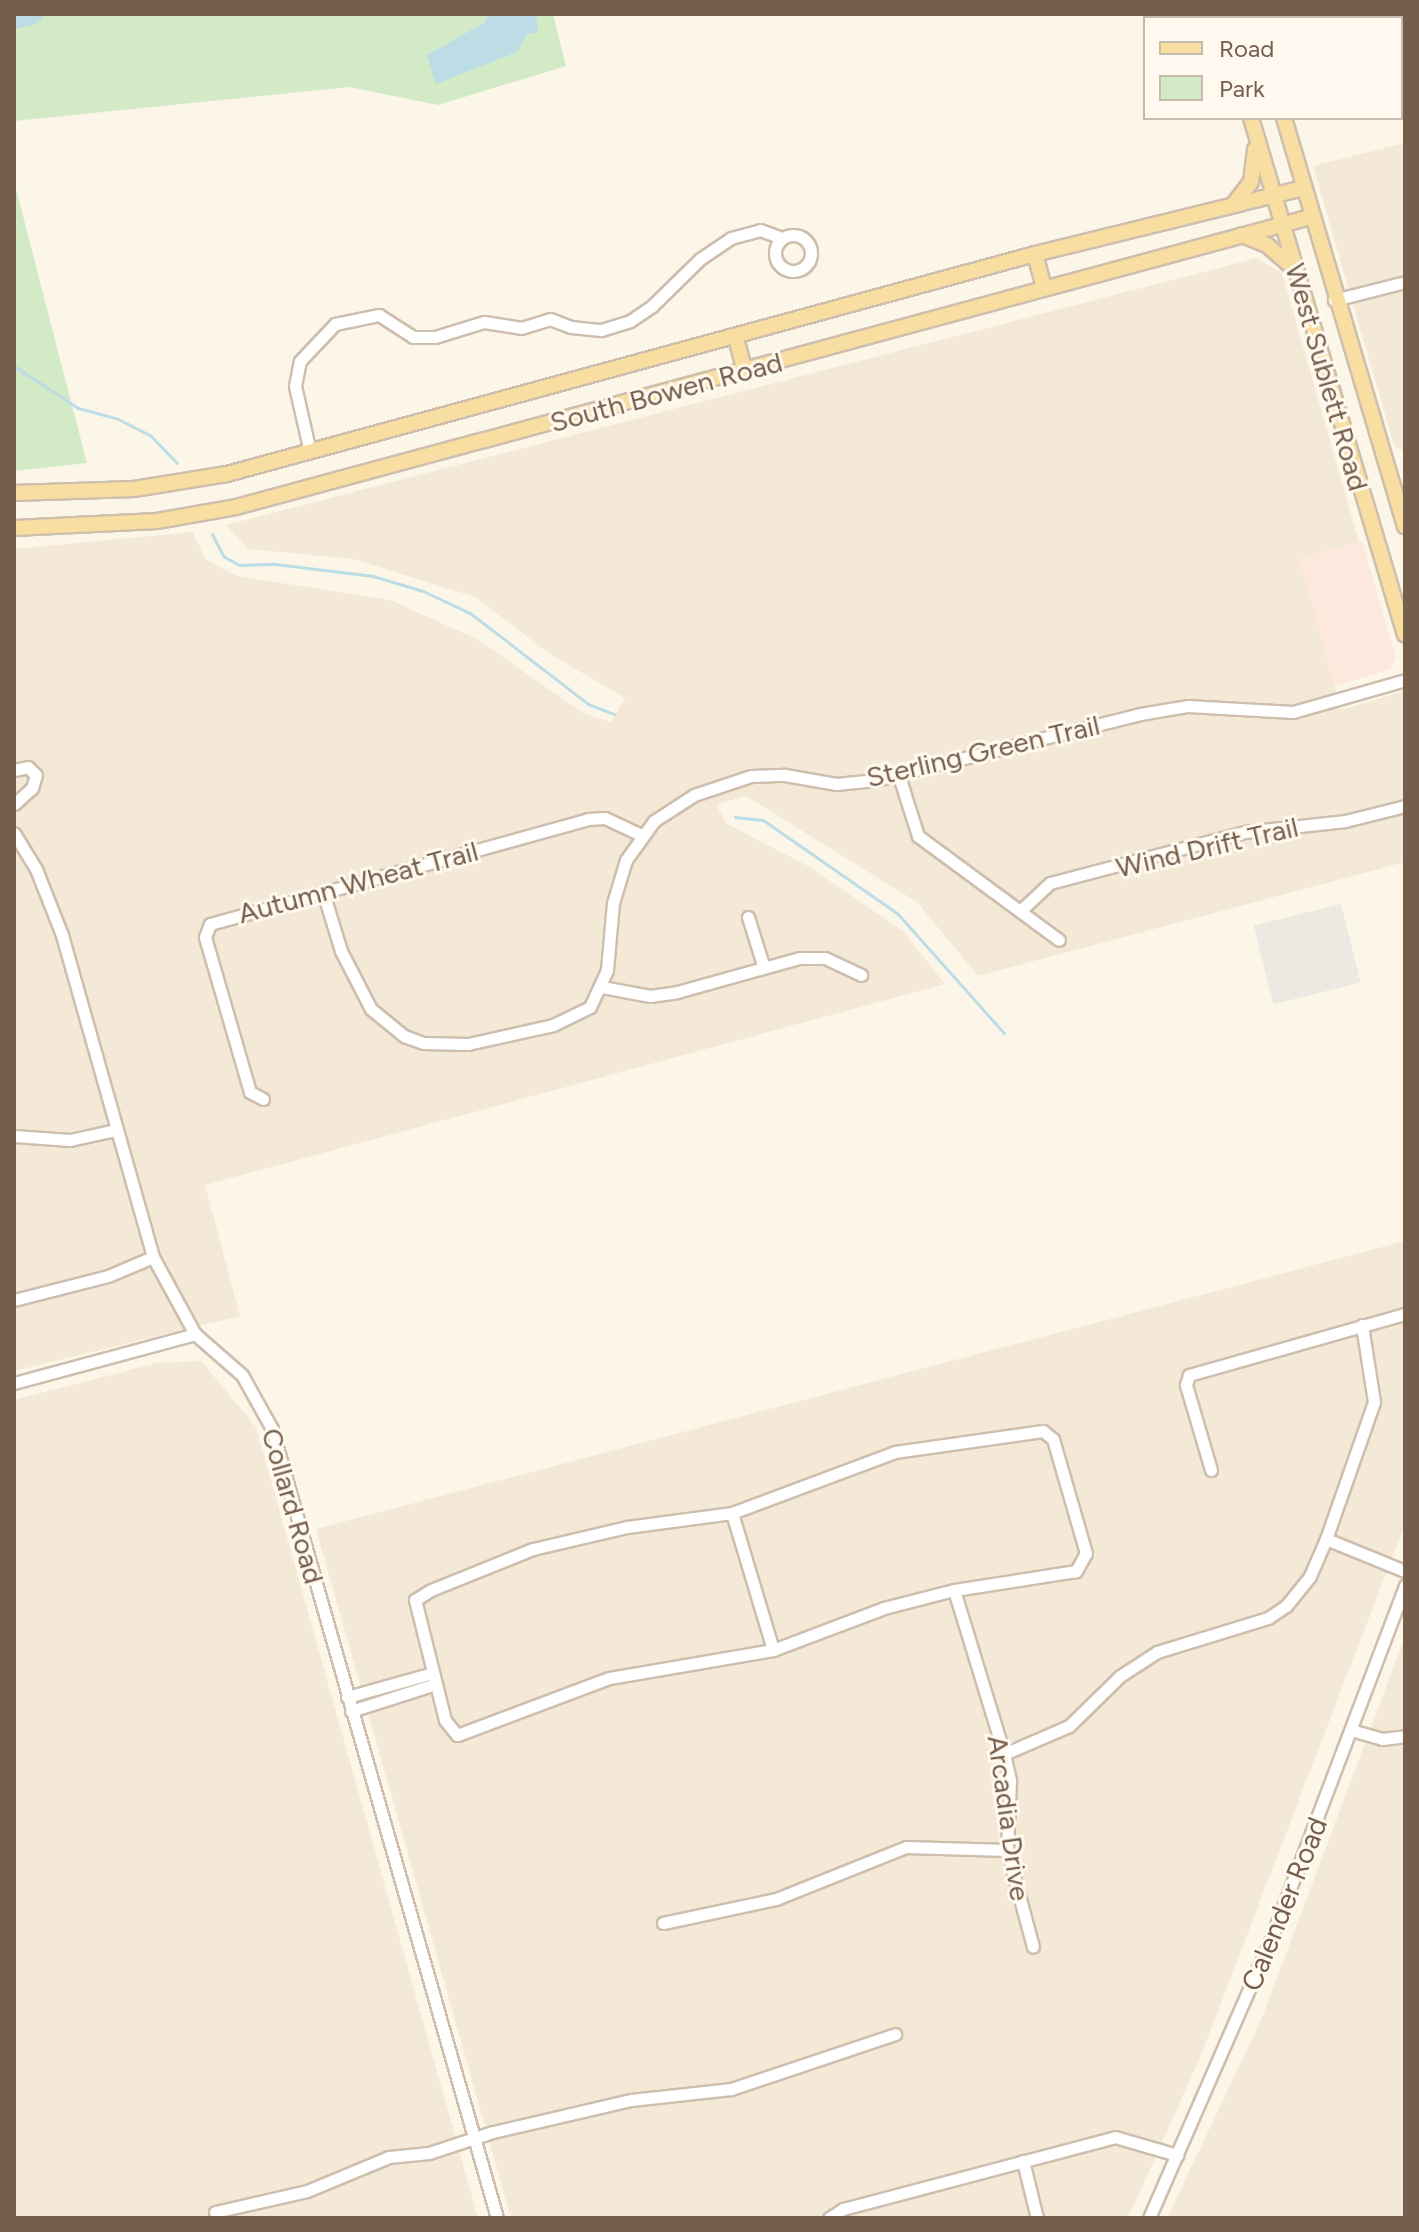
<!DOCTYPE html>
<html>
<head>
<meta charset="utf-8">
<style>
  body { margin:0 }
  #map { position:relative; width:1419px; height:2232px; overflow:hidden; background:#fcf6e8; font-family:Figtree,sans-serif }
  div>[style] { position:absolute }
  .residential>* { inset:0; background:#f4e8d6 }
  .commercial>* { inset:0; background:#fce8dc }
  .industrial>* { inset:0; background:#ede8e1; transform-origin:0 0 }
  .green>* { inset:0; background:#d2eac6 }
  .water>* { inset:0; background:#bcdde6 }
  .stream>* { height:3px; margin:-1.5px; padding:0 1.5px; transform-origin:1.5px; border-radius:1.5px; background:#bcdde6 }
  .river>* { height:20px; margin:-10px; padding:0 10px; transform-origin:10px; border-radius:10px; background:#bcdde6 }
  .roads { filter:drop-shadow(2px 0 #cebeae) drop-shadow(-2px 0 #cebeae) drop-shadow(0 2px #cebeae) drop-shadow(0 -2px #cebeae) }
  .minor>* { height:11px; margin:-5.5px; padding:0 5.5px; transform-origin:5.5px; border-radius:5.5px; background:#fff }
  .minor>.ring { margin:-5.5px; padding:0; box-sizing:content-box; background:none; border:11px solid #fff; border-radius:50% }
  .major>* { height:14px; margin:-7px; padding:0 7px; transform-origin:7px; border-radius:7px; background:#f9dea2 }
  span { translate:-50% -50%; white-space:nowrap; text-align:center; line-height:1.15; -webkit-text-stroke:6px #fff9ef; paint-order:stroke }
  .street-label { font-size:28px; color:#765e4c }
  .frame { position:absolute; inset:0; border:16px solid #765e4c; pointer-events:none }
  .legend { position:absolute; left:1143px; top:16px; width:260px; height:104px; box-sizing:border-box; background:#fff9ef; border:2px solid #c8bbae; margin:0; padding:10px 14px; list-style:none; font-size:24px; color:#765e4c }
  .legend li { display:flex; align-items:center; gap:16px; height:40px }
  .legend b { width:40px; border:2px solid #c8bbae }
</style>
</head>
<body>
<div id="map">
  <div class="residential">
    <div style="clip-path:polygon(1276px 14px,1373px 14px,1277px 18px)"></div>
    <div style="clip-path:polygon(1405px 143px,1405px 451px,1403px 451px,1394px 445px,1313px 166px)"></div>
    <div style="clip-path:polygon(1257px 258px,1282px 273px,1359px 542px,1300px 559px,1341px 710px,1405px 691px,1405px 862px,978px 976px,917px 902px,746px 796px,716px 805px,727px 824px,808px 866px,903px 931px,945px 984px,205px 1185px,240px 1316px,14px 1371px,14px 549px,193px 532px,205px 559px,237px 576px,390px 600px,477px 639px,583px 713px,611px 722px,625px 698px,550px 654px,475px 597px,353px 559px,248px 549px,226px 525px)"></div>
    <div style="clip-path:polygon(1405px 1241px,1405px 1524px,1199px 2060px,1128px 2218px,511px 2218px,316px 1529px)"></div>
    <div style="clip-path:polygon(201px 1361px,256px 1427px,478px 2218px,14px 2218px,14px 1400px,157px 1363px)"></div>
    <div style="clip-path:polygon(1405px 1637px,1405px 2218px,1167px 2218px,1262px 2018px)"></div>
  </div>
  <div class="commercial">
    <div style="clip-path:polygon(1362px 541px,1396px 658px,1390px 669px,1335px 686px,1299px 559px)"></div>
  </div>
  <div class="industrial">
    <div style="left:1341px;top:904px;width:81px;height:90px;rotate:76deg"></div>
  </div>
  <div class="green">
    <div style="clip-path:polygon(14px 14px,553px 14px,566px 66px,438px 105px,349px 87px,14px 121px)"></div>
    <div style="clip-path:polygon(14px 181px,69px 394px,87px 463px,14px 471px)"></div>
  </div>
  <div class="water">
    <div style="clip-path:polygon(489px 14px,536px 14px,538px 32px,527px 34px,517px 52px,436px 84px,427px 55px,484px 23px)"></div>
  </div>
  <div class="stream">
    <div style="left:14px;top:366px;width:77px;rotate:33.3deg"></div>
    <div style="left:78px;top:408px;width:39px;rotate:15deg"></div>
    <div style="left:116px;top:418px;width:39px;rotate:27deg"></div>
    <div style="left:151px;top:436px;width:37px;rotate:46deg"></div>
    <div style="left:212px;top:534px;width:25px;rotate:63deg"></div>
    <div style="left:223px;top:556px;width:18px;rotate:29deg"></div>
    <div style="left:239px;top:565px;width:36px;rotate:-2deg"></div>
    <div style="left:275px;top:564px;width:99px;rotate:7deg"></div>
    <div style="left:373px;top:576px;width:52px;rotate:16.7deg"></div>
    <div style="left:423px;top:591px;width:52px;rotate:25.1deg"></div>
    <div style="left:470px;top:613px;width:149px;rotate:37.6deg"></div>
    <div style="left:588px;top:704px;width:28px;rotate:21deg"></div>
    <div style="left:735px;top:817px;width:28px;rotate:6deg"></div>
    <div style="left:763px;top:820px;width:163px;rotate:34.8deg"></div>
    <div style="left:897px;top:913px;width:161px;rotate:48.3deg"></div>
  </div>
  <div class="river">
    <div style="left:14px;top:19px;width:20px;rotate:-15deg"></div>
  </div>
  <div class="roads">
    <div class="minor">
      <div class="ring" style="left:775px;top:235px;width:25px;height:25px"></div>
      <div style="left:1334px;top:300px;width:73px;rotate:-14.2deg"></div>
      <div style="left:310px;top:452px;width:68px;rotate:-102.8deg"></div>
      <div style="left:295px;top:386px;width:25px;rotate:-79deg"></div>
      <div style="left:300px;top:361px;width:51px;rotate:-46.6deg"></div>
      <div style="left:335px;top:324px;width:45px;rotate:-11.6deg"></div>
      <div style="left:379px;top:315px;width:40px;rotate:32.9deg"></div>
      <div style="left:413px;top:337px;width:22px"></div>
      <div style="left:435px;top:337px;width:51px;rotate:-17deg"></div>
      <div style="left:484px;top:322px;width:37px;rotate:9deg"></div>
      <div style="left:521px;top:328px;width:30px;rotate:-17deg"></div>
      <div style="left:550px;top:319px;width:22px;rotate:21deg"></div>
      <div style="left:571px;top:327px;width:30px;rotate:6deg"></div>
      <div style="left:601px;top:330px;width:30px;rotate:-17deg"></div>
      <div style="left:630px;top:321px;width:27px;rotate:-34deg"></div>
      <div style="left:652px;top:306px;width:67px;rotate:-44.4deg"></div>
      <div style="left:700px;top:259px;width:37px;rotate:-34deg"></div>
      <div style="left:731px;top:238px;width:30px;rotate:-15deg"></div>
      <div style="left:760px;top:230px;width:23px;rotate:20deg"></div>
      <div style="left:14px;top:770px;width:14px;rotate:-12deg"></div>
      <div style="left:28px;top:767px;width:11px;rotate:45deg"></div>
      <div style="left:36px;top:775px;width:14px;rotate:107deg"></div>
      <div style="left:32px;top:788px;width:24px;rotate:138deg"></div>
      <div style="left:899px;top:776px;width:63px;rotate:72.4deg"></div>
      <div style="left:918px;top:836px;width:175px;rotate:36.4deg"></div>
      <div style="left:14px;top:833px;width:42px;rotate:58.6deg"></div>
      <div style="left:36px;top:869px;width:71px;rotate:68.5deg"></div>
      <div style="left:62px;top:935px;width:335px;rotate:74.2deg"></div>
      <div style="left:153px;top:1257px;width:88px;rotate:61.4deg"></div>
      <div style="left:195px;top:1334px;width:62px;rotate:41.1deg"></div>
      <div style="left:242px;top:1375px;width:62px;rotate:60.9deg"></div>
      <div style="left:272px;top:1429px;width:820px;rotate:74.08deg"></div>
      <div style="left:323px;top:892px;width:62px;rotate:73deg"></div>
      <div style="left:341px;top:951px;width:65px;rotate:62.7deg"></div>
      <div style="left:371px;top:1009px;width:43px;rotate:39.3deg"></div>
      <div style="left:404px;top:1036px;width:20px;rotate:20deg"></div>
      <div style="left:423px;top:1043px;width:45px;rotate:1.3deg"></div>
      <div style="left:468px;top:1044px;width:87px;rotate:-12.6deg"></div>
      <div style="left:553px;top:1025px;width:41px;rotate:-25.9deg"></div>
      <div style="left:590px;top:1007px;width:41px;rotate:-65.3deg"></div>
      <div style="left:607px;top:970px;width:67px;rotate:-84.9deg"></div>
      <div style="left:613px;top:903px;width:45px;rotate:-73.2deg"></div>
      <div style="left:626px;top:860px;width:48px;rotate:-54.3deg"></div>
      <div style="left:654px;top:821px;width:48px;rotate:-33deg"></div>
      <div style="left:694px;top:795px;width:60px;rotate:-18.4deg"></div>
      <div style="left:751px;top:776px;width:34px;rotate:-2deg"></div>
      <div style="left:785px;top:775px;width:52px;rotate:10deg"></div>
      <div style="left:836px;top:784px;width:40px;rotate:-5.7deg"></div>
      <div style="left:876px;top:780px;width:272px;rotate:-14deg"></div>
      <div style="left:1140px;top:714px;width:49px;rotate:-9.5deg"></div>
      <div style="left:1188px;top:706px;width:105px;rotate:3.3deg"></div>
      <div style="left:1293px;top:712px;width:116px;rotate:-15.9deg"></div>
      <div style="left:1020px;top:911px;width:41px;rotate:-43deg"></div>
      <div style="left:1050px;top:883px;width:201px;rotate:-14.7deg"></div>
      <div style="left:1244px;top:832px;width:102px;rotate:-6.2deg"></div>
      <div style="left:1345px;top:821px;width:62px;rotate:-14deg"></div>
      <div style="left:748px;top:917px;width:53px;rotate:72.6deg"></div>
      <div style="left:602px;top:987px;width:49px;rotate:10.6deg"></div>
      <div style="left:650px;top:996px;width:27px;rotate:-8deg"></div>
      <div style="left:677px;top:992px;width:128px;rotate:-15.5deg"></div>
      <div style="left:800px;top:958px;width:25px"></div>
      <div style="left:825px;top:958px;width:40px;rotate:25deg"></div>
      <div style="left:263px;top:1099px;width:15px;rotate:-152deg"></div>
      <div style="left:250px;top:1092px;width:161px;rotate:-106.2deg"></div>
      <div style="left:205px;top:937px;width:14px;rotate:-69deg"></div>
      <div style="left:210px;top:924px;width:392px;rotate:-15.5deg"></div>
      <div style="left:588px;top:819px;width:17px;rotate:-3deg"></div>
      <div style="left:605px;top:818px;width:40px;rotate:25deg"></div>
      <div style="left:14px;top:1136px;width:56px;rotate:4.1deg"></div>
      <div style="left:70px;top:1140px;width:47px;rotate:-12.3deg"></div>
      <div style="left:14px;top:1300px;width:97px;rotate:-14.3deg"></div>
      <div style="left:108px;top:1276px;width:49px;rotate:-22.9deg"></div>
      <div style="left:14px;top:1383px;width:188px;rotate:-15.1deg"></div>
      <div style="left:1043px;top:1431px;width:13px;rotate:39deg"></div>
      <div style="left:1053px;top:1439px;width:119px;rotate:73.9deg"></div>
      <div style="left:1086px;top:1553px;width:21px;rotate:119deg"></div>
      <div style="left:1076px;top:1571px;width:123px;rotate:171.1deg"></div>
      <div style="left:954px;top:1590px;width:72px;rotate:165.6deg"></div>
      <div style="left:884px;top:1608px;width:119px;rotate:159.3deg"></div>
      <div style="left:773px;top:1650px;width:166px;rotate:170.3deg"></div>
      <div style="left:609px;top:1678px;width:162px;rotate:159.4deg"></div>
      <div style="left:457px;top:1735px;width:19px;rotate:-129deg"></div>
      <div style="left:445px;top:1720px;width:124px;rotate:-104deg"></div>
      <div style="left:415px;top:1600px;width:19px;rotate:-32deg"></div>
      <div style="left:431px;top:1590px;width:110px;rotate:-21.9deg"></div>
      <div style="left:533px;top:1549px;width:97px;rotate:-13.2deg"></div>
      <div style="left:627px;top:1527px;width:106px;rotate:-7.6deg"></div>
      <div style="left:732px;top:1513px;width:174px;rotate:-20.5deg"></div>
      <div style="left:895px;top:1452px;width:149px;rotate:-8.1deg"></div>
      <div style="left:1211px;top:1470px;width:89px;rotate:-106.4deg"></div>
      <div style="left:1186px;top:1385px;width:10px;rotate:-73deg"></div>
      <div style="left:1189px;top:1375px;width:224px;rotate:-15.8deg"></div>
      <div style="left:732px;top:1513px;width:143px;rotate:73.3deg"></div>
      <div style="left:1326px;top:1539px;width:85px;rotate:22.1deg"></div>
      <div style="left:954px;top:1590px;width:171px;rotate:73deg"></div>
      <div style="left:1004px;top:1754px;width:28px;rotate:77deg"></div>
      <div style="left:1010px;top:1781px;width:69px;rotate:92.5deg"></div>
      <div style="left:1007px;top:1850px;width:100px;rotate:75deg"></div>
      <div style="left:347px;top:1697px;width:89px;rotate:-15.6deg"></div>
      <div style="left:351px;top:1711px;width:89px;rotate:-17.6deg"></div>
      <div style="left:1351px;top:1730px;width:32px;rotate:16deg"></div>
      <div style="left:1382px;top:1739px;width:23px;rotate:-7deg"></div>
      <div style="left:1004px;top:1754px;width:71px;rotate:-23.3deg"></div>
      <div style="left:1069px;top:1726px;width:71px;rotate:-44.4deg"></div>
      <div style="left:1120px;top:1676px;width:44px;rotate:-33deg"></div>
      <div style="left:1157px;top:1652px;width:116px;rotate:-17deg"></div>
      <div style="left:1268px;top:1618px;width:22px;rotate:-34deg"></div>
      <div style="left:1286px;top:1606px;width:38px;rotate:-51deg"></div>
      <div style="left:1310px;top:1576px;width:40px;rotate:-66.6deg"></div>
      <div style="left:1326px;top:1539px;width:145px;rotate:-70.7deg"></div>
      <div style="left:1374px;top:1402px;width:78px;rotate:-98.9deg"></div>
      <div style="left:663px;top:1923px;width:116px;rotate:-12deg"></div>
      <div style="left:776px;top:1899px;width:140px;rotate:-21.8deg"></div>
      <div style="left:906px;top:1847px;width:101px;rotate:1.7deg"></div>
      <div style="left:1023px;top:2161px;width:59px;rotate:76.2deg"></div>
      <div style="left:215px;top:2212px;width:94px;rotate:-12.9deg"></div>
      <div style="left:307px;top:2191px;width:89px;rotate:-22.5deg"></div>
      <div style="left:389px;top:2157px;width:40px;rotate:-5.7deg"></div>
      <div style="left:429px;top:2153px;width:67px;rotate:-18.2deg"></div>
      <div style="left:493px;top:2132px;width:142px;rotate:-13.1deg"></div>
      <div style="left:631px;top:2100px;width:101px;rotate:-6.3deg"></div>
      <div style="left:731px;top:2089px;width:173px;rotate:-18.5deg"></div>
      <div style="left:829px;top:2218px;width:17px;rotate:-33deg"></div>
      <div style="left:843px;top:2209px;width:281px;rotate:-14.8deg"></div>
      <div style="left:1115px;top:2137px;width:65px;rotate:16.2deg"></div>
      <div style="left:1149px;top:2218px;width:308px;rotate:-66.4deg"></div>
      <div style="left:1272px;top:1936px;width:375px;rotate:-69.2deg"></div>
    </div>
    <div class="major">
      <div style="left:1221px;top:14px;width:4px;rotate:76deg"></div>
      <div style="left:1255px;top:14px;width:4px;rotate:76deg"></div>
      <div style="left:1251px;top:118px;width:539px;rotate:73.41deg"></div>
      <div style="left:1284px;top:118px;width:426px;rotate:73.5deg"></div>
      <div style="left:1233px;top:205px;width:29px;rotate:-52deg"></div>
      <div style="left:1251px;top:182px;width:33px;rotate:-83deg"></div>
      <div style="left:1242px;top:235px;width:27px;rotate:22deg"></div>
      <div style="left:1267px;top:245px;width:32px;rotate:41deg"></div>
      <div style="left:1035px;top:254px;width:34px;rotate:75deg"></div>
      <div style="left:736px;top:338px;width:34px;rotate:75deg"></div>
      <div style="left:14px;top:493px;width:120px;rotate:-1.9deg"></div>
      <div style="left:134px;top:489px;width:94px;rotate:-9.2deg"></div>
      <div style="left:227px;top:474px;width:837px;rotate:-15.23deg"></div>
      <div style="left:1035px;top:254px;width:276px;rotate:-13.8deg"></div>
      <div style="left:14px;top:528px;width:143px;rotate:-2.8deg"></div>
      <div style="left:157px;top:521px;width:80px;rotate:-10deg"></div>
      <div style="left:236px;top:507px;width:1113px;rotate:-15.1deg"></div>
    </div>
  </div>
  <div class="street-label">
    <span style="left:1327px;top:377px;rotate:74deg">West Sublett Road</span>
    <span style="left:666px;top:392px;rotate:-15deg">South Bowen Road</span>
    <span style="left:983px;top:751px;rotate:-13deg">Sterling Green Trail</span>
    <span style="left:1207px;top:847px;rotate:-13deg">Wind Drift Trail</span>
    <span style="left:358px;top:882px;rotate:-15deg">Autumn Wheat Trail</span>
    <span style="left:293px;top:1506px;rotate:74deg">Collard Road</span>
    <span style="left:1009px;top:1818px;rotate:82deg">Arcadia Drive</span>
    <span style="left:1284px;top:1904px;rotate:-68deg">Calender Road</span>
  </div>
  <div class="frame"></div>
  <ul class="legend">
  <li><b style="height:10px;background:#f9dea2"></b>Road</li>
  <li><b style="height:22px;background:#d2eac6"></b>Park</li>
  </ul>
</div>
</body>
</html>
